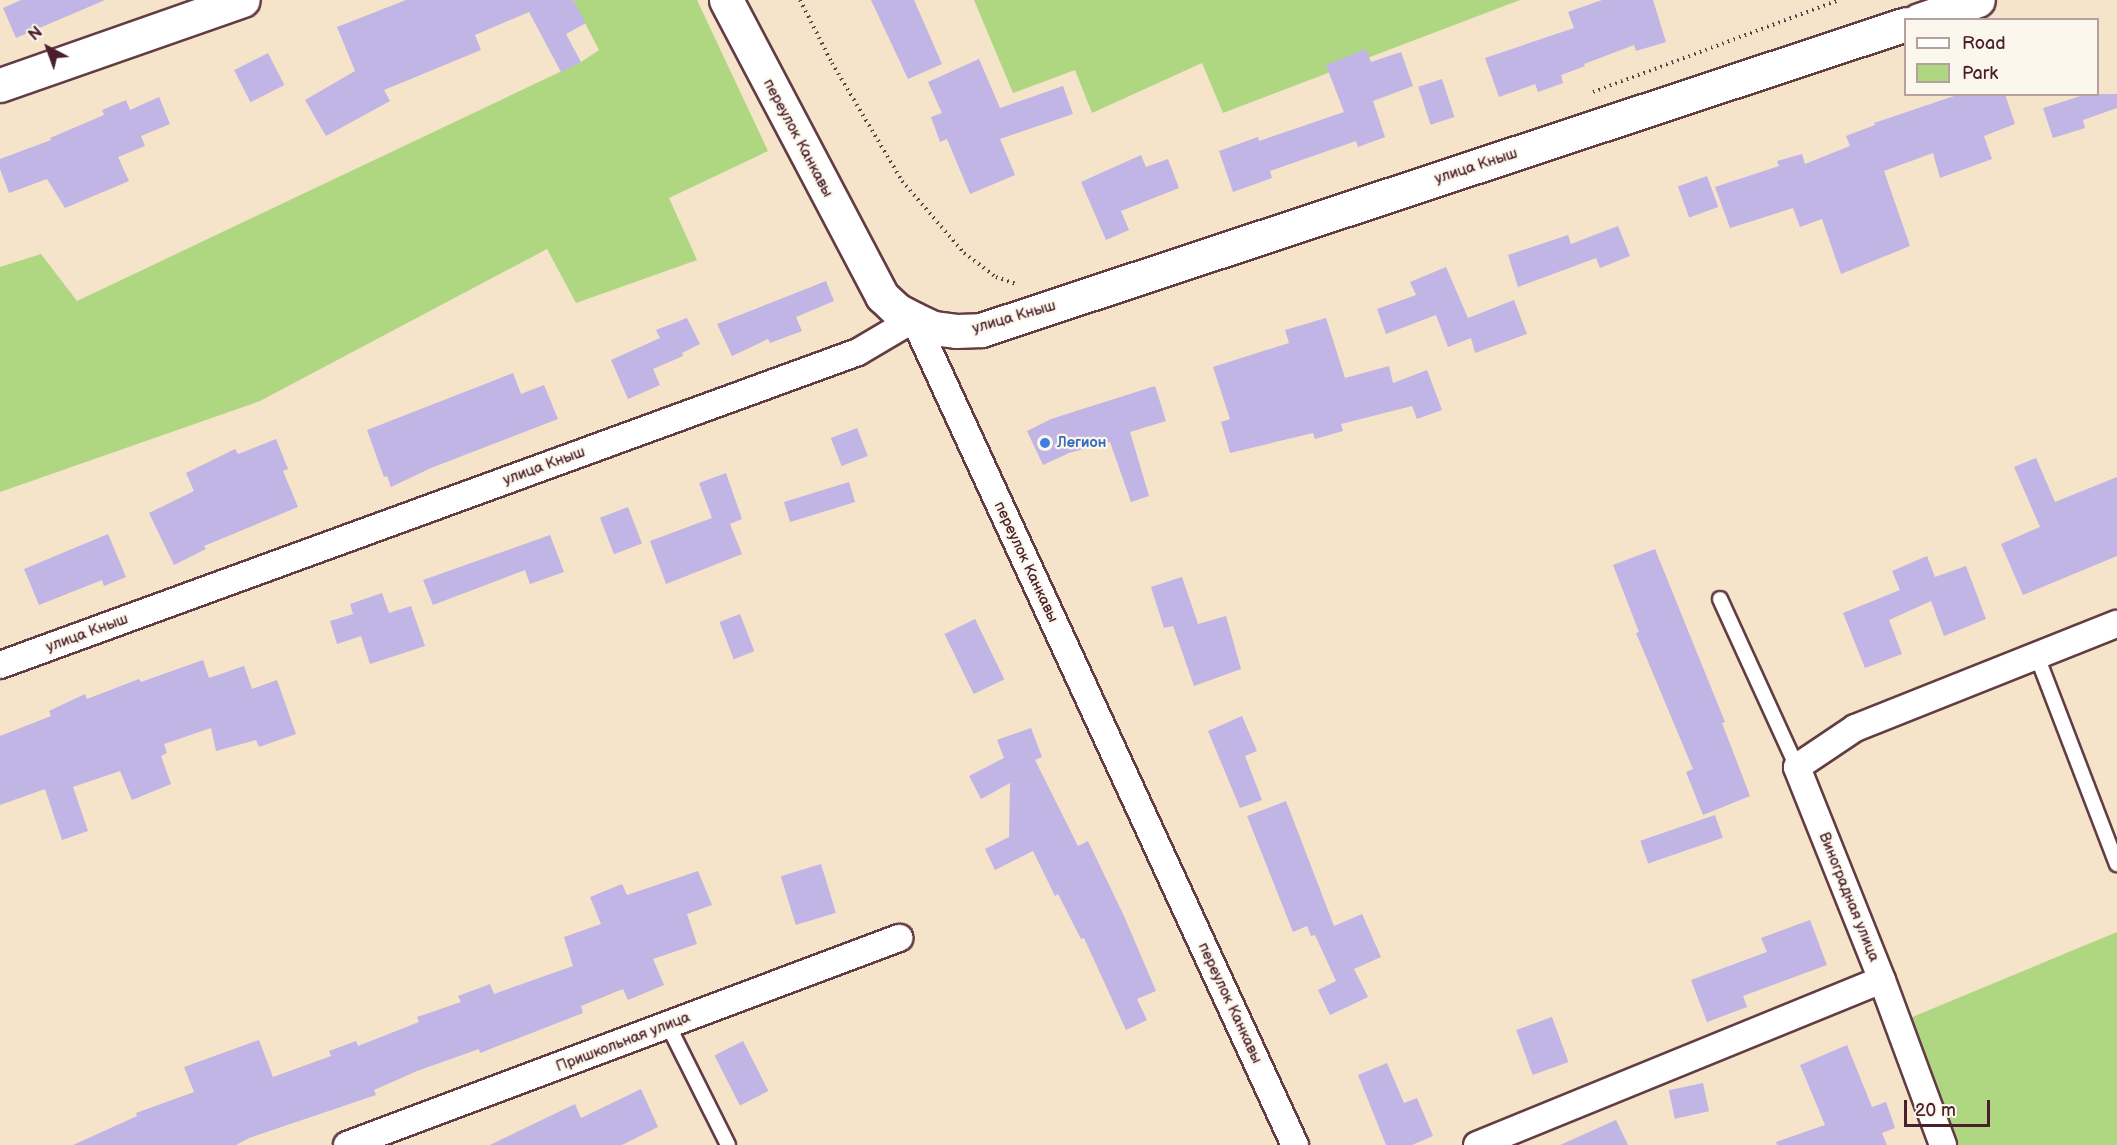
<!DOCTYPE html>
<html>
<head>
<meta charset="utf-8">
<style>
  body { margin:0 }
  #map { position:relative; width:2117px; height:1145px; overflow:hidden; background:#f5e3ca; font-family:"Balsamiq Sans",sans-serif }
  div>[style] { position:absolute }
  .green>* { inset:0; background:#afd782 }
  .building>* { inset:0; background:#c0b5e4; transform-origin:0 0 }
  .path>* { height:4px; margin-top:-2px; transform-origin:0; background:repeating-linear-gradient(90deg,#643c43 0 1.5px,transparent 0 6px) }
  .roads { filter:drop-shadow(2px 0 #643c43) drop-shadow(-2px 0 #643c43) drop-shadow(0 2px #643c43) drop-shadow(0 -2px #643c43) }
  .lane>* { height:14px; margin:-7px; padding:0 7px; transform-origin:7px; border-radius:7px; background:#fff }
  .street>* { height:26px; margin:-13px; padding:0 13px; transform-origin:13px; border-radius:13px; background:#fff }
  .secondary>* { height:33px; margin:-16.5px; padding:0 16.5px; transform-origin:16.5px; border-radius:16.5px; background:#fff }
  .dots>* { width:16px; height:16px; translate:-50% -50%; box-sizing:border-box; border:3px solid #fbf7ec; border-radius:50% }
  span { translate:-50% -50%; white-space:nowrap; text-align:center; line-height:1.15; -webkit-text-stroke:4.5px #fbf7ec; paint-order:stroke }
  .street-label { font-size:15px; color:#4a1f2b }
  .shop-label { font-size:15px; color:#366cbe; font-weight:700 }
  .left { translate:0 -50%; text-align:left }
  .legend { position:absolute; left:1904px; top:18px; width:195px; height:78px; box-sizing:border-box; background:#fbf7ec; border:2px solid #b4a19f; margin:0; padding:8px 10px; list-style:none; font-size:18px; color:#4a1f2b }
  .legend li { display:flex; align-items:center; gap:12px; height:30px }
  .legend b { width:30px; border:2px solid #b4a19f }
  .north { position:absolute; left:18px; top:18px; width:60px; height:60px; -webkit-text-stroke:4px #fbf7ec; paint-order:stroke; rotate:319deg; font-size:16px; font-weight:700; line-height:24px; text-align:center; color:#4a1f2b }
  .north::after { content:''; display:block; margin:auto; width:21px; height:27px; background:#4a1f2b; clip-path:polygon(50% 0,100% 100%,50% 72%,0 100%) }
  .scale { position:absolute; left:1904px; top:1100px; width:86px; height:27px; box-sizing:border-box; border:3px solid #4a1f2b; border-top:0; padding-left:8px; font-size:18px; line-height:21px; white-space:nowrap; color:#4a1f2b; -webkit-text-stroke:4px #fbf7ec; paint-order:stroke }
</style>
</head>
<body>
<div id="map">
  <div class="green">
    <div style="clip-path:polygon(573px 0,697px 0,768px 151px,669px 198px,697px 260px,576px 303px,547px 249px,260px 401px,0 492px,0 267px,41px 254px,77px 301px,581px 62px,599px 50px)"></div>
    <div style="clip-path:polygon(974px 0,1520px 0,1223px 113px,1202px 63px,1092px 113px,1075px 70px,1013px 93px)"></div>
    <div style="clip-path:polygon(2117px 932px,2117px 1145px,1943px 1145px,1898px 1023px)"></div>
  </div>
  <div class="building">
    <div style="clip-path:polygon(21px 0,105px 0,16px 38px,3px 8px)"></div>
    <div style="clip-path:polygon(406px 0,573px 0,586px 23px,566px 34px,581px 62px,561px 72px,529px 12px,475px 35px,481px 50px,384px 90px,390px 101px,326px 136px,305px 100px,355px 71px,337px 27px)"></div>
    <div style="clip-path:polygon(871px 0,914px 0,942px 64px,908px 79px)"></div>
    <div style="clip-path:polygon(1602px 0,1653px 0,1666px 42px,1636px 51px,1634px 45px,1584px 64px,1585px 66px,1561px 75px,1563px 83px,1538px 92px,1535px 84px,1499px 97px,1485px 58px,1574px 28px,1568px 12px)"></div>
    <div style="clip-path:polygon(1366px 49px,1371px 62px,1401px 52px,1413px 86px,1373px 101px,1385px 137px,1358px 147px,1356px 141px,1270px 171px,1272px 178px,1233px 192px,1219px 151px,1258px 137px,1259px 141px,1344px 112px,1326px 65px)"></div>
    <div style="left:268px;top:53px;width:36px;height:38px;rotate:63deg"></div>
    <div style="clip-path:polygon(979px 59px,1000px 108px,1063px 86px,1073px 114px,1000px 139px,1015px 175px,970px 194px,947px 139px,940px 142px,931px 117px,942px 113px,928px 82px)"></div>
    <div style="left:1442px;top:79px;width:40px;height:25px;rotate:72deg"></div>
    <div style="clip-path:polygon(1960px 94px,2005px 94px,2015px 124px,1984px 136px,1992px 159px,1940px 178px,1933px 153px,1884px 171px,1910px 246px,1841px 274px,1822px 219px,1800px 227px,1793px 208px,1730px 228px,1715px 187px,1779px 166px,1777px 161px,1802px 154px,1805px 164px,1850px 146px,1846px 136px,1875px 125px,1874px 123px)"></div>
    <div style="clip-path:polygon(2087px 94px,2117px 94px,2117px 108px,2083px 120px,2085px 128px,2053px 138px,2043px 108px)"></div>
    <div style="clip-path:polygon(159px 97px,170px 124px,141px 136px,145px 146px,118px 157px,129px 181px,65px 208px,47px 179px,9px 193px,0 169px,0 159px,51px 140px,50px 138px,104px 115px,102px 110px,126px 100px,130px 110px)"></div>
    <div style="clip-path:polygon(1141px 155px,1146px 167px,1168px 159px,1179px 188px,1121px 211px,1129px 230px,1106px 240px,1081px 182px)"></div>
    <div style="left:1707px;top:176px;width:33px;height:31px;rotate:70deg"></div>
    <div style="clip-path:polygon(1618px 226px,1630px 256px,1600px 268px,1596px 258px,1518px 287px,1508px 255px,1568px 235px,1571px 244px)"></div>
    <div style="clip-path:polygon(1446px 267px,1468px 318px,1514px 300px,1527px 334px,1475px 353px,1471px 338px,1448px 347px,1436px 315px,1386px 334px,1377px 309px,1416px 295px,1410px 282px)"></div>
    <div style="clip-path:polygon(826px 281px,834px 301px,796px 317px,802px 331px,770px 343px,768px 339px,732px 356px,717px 324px)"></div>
    <div style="clip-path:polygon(687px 318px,700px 344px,682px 353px,683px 356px,653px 369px,660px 385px,628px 399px,611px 360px,660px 338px,656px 330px)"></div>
    <div style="clip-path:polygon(1326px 318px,1345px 378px,1389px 366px,1393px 383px,1427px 370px,1442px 410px,1417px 419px,1412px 406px,1341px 424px,1343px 431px,1315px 439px,1313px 433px,1230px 453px,1221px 422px,1230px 419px,1213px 367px,1289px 343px,1285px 330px)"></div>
    <div style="clip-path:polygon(513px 373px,521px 394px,544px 385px,558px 419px,431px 468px,391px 487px,387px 476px,384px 477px,367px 430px)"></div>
    <div style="clip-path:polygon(1155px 386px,1166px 421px,1130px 432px,1149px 496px,1131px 502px,1110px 442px,1069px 453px,1043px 465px,1027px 431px,1051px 419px)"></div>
    <div style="left:857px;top:428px;width:30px;height:28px;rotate:69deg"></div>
    <div style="clip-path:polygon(276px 439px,288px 469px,283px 471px,298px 507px,204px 546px,206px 549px,174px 565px,149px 513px,194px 491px,186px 473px,235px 449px,238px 454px)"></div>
    <div style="clip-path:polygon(2036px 458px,2055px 502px,2117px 477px,2117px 556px,2023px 595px,2001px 544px,2040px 527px,2014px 467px)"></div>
    <div style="clip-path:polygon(726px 473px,742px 519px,730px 524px,742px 554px,666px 584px,650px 541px,712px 518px,699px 483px)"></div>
    <div style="left:849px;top:482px;width:21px;height:68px;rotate:73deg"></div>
    <div style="left:628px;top:507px;width:39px;height:30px;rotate:69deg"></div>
    <div style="clip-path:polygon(108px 534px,126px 577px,104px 586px,102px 580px,39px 605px,24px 569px)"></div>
    <div style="clip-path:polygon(550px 535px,564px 572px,530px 584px,525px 570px,433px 605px,423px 580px)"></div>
    <div style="clip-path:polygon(1655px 549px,1725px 722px,1722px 723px,1750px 796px,1703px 815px,1686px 772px,1693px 769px,1636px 633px,1639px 632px,1613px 565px)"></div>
    <div style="clip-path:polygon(1927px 556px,1935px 577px,1966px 566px,1986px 619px,1944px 636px,1931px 601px,1889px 620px,1902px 654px,1865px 668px,1843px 613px,1900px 590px,1892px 571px)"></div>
    <div style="clip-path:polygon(1182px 577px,1198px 624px,1226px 616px,1241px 669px,1194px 686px,1173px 626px,1164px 628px,1151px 587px)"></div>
    <div style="clip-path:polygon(382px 593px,389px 613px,411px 606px,425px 646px,370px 664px,361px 636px,337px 644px,330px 621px,353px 614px,350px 604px)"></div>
    <div style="left:740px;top:614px;width:40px;height:22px;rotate:69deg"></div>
    <div style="left:975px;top:619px;width:67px;height:34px;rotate:64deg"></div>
    <div style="clip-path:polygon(203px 660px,209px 678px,244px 666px,252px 689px,277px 680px,296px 734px,259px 747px,256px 740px,216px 751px,211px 728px,164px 744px,167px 753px,161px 756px,171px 784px,132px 800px,120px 771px,73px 787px,88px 831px,62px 840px,45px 789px,0 805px,0 736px,51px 716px,49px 711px,85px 694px,87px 699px,139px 679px,141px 682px)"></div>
    <div style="clip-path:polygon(1242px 716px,1257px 751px,1245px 756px,1262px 800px,1240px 808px,1208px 731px)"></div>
    <div style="clip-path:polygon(1031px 728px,1042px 757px,1035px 760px,1078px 846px,1088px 841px,1124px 916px,1156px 991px,1137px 999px,1147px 1020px,1126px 1030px,1084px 938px,1081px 939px,1058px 894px,1055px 896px,1033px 851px,995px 870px,985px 849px,1009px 837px,1010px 783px,981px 799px,969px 776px,1004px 758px,997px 740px)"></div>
    <div style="clip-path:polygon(1286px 801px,1334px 926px,1362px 914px,1381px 957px,1354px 969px,1368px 997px,1330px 1015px,1318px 990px,1336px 981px,1315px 935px,1311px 936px,1307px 926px,1293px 932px,1247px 816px)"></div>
    <div style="left:1715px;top:815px;width:24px;height:79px;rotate:71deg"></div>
    <div style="left:821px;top:864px;width:51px;height:42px;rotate:73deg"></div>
    <div style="clip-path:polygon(698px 871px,712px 905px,687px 914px,697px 944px,653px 959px,664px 985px,628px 1000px,623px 989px,581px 1006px,583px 1013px,480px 1053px,479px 1049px,417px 1071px,374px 1090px,376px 1095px,249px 1138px,236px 1145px,73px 1145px,137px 1116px,136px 1113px,194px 1092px,184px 1067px,259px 1040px,273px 1077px,331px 1056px,329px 1051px,356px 1041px,358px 1046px,419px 1022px,417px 1017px,461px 1002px,458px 996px,490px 984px,494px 994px,573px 966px,564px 937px,601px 924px,590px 897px,622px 884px,627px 895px)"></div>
    <div style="clip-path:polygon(1810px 920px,1827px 965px,1743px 996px,1747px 1007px,1707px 1022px,1691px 980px,1767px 952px,1761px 938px)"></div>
    <div style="left:1552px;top:1017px;width:48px;height:38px;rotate:70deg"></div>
    <div style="left:743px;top:1041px;width:56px;height:32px;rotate:63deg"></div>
    <div style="clip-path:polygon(1847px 1045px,1872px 1107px,1886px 1102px,1895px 1128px,1882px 1133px,1887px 1145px,1777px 1145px,1776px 1142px,1825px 1125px,1800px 1065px)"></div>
    <div style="clip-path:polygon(1387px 1063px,1404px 1103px,1417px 1098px,1433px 1136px,1412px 1145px,1386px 1145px,1358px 1075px)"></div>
    <div style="left:1703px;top:1083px;width:29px;height:35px;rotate:78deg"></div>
    <div style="clip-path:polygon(641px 1089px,658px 1127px,622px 1145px,490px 1145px,575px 1104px,581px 1118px)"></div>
    <div style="clip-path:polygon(1616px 1120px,1628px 1145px,1560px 1145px)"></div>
  </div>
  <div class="path">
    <div style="left:800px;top:0;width:71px;rotate:63.1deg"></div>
    <div style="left:832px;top:63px;width:137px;rotate:59.3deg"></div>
    <div style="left:902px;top:181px;width:95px;rotate:49.3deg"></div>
    <div style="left:964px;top:253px;width:40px;rotate:37deg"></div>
    <div style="left:996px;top:277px;width:21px;rotate:19deg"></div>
    <div style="left:1593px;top:92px;width:263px;rotate:-20.5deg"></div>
  </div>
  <div class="roads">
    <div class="lane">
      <div style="left:1720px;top:599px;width:185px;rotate:65.4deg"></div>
      <div style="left:2037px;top:656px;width:223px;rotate:69deg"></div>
      <div style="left:668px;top:1025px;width:134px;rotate:63.4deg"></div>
    </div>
    <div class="street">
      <div style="left:0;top:665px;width:913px;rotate:-20.04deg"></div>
      <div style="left:858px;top:352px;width:65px;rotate:-30.5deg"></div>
      <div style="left:914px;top:319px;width:910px;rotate:65.24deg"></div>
      <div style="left:1882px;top:980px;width:176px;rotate:69.7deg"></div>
      <div style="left:347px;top:1145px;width:590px;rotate:-20.56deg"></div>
      <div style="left:1477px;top:1145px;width:437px;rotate:-22.2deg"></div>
      <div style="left:1882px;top:980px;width:229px;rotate:-111.8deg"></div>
      <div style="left:1797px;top:767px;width:70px;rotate:-33.9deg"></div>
      <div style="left:1855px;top:728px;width:282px;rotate:-21.7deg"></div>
    </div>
    <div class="secondary">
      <div style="left:726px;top:0;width:335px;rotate:62.2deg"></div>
      <div style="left:882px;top:296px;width:21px;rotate:43deg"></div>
      <div style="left:897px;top:310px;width:19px;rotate:28deg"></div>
      <div style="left:914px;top:319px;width:21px;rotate:25deg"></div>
      <div style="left:933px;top:328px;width:23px;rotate:7deg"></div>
      <div style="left:956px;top:331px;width:25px;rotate:-2deg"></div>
      <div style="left:981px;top:330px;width:974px;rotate:-18.3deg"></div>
      <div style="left:1919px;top:20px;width:62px;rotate:-18.7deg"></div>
      <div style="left:0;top:85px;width:257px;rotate:-19.3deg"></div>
    </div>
  </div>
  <div class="dots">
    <div style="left:1045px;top:443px;background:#3f7fe0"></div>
  </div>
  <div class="street-label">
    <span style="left:798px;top:138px;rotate:62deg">переулок Канкавы</span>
    <span style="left:1476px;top:166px;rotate:-18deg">улица Кныш</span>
    <span style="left:1014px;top:317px;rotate:-16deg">улица Кныш</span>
    <span style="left:544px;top:466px;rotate:-20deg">улица Кныш</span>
    <span style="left:1026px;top:562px;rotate:65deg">переулок Канкавы</span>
    <span style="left:87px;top:633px;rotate:-20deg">улица Кныш</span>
    <span style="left:1849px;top:897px;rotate:68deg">Виноградная улица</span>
    <span style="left:1230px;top:1003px;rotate:65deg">переулок Канкавы</span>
    <span style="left:623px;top:1042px;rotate:-21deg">Пришкольная улица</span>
  </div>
  <div class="shop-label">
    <span class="left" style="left:1057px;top:443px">Легион</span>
  </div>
  <ul class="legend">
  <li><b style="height:8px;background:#fff"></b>Road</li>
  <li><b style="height:16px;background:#afd782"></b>Park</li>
  </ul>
  <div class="north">N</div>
  <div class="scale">20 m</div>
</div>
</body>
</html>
